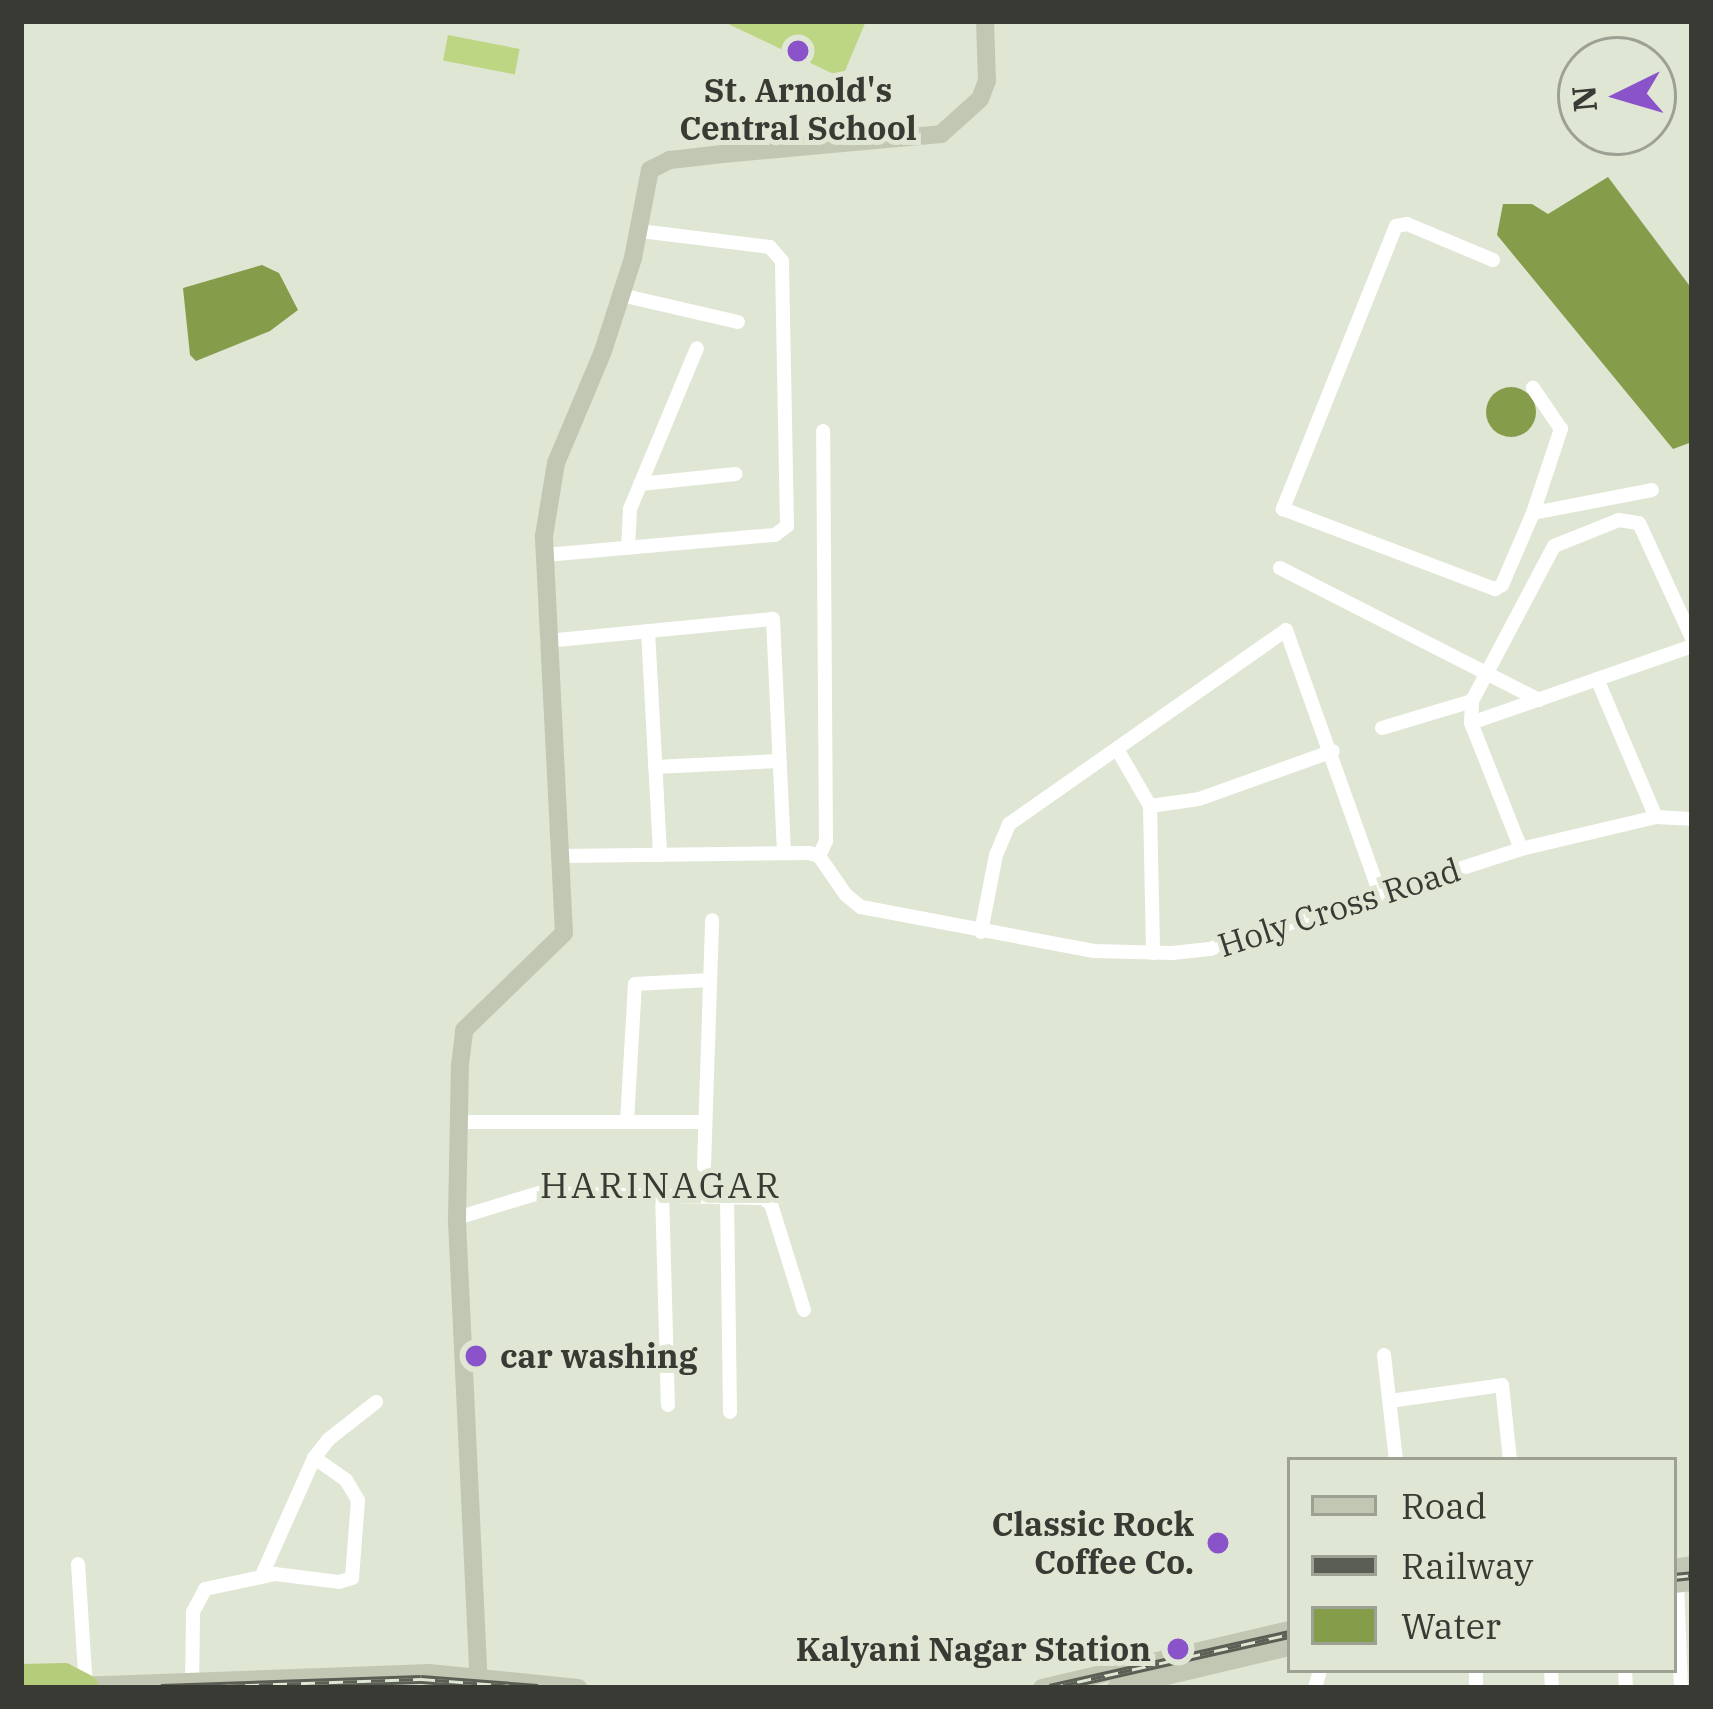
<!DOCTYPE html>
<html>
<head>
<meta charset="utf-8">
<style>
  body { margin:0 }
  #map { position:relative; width:1713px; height:1709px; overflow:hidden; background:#e0e6d4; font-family:"IBM Plex Serif",serif }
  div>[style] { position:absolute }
  .green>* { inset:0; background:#bdd683; transform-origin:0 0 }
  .water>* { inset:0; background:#859c4a }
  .round { border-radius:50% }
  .street>* { height:14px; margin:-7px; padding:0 7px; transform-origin:7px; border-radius:7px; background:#fff }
  .secondary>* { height:18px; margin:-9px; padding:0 9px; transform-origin:9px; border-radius:9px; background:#c1c7b2 }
  .highway>* { height:24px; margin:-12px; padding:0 12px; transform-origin:12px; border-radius:12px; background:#b5cd7a }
  .rail>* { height:9px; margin-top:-4.5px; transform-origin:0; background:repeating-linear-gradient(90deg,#e0e6d4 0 14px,#5b5e55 0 28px); box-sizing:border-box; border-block:3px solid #5b5e55 }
  .dots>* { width:33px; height:33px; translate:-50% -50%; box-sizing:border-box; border:6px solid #e0e6d4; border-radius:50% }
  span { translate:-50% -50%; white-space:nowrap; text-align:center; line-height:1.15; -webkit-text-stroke:10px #e0e6d4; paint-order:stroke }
  .poi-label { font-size:33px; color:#383a33; font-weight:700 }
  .left { translate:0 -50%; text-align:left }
  .right { translate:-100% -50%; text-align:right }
  .street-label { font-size:33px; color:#383a33 }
  .neighbourhood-label { font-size:36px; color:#383a33; letter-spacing:3px }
  .frame { position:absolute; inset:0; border:24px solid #383a33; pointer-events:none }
  .legend { position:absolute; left:1287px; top:1457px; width:390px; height:216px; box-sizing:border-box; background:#e0e6d4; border:3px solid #9da194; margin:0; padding:15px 21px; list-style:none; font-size:36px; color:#383a33 }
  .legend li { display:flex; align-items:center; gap:24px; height:60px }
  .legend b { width:60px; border:3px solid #9da194 }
  .north { position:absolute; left:1557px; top:36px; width:120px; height:120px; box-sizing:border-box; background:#e0e6d4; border:3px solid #9da194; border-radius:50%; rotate:265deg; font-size:33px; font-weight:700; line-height:48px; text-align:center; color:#383a33 }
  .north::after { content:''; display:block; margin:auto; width:42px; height:54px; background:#8a53ca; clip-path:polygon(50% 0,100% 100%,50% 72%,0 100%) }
</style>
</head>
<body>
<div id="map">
  <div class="green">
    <div style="clip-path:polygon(722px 21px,866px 21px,842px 78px)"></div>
    <div style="left:448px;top:35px;width:73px;height:26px;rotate:11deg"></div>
  </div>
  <div class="water">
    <div style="clip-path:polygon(1608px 177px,1692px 289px,1692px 442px,1673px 449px,1497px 235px,1503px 204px,1532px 204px,1548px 214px)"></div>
    <div style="clip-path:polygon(262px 265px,279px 273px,298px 310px,270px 331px,196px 361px,190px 355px,183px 288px)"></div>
    <div class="round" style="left:1486px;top:387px;width:50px;height:50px"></div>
  </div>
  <div class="street">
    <div style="left:1493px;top:260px;width:93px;rotate:-157.3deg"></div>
    <div style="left:1407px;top:224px;width:11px;rotate:170deg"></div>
    <div style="left:1396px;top:226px;width:305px;rotate:111.8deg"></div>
    <div style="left:1283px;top:509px;width:227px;rotate:20.7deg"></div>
    <div style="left:1495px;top:589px;width:8px;rotate:-30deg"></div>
    <div style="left:1502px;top:585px;width:78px;rotate:-66.7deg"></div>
    <div style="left:1533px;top:513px;width:89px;rotate:-71.6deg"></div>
    <div style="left:1561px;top:429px;width:50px;rotate:-124.3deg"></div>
    <div style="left:621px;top:295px;width:120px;rotate:13deg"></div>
    <div style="left:640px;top:484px;width:96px;rotate:-6deg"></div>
    <div style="left:1533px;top:513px;width:121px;rotate:-10.9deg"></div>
    <div style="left:628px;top:548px;width:39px;rotate:-87deg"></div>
    <div style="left:630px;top:509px;width:174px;rotate:-67.4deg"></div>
    <div style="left:545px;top:555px;width:231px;rotate:-5deg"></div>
    <div style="left:775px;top:535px;width:15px;rotate:-37deg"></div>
    <div style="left:787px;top:526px;width:265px;rotate:-91.1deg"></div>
    <div style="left:782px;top:261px;width:18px;rotate:-131deg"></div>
    <div style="left:770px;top:247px;width:132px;rotate:-173deg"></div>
    <div style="left:1280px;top:568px;width:291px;rotate:27deg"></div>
    <div style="left:648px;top:631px;width:224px;rotate:86.9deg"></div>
    <div style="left:547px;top:641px;width:227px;rotate:-5.6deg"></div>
    <div style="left:773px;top:619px;width:233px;rotate:87.3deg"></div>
    <div style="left:1597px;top:679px;width:150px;rotate:66.9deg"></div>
    <div style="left:1471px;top:723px;width:234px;rotate:-19.2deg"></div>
    <div style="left:1382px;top:728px;width:94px;rotate:-16.7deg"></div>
    <div style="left:1117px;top:749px;width:66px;rotate:59.9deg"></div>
    <div style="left:1150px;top:806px;width:147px;rotate:88.8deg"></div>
    <div style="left:655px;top:767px;width:124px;rotate:-2.8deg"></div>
    <div style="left:1150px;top:806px;width:49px;rotate:-8.1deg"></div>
    <div style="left:1199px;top:799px;width:142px;rotate:-19.7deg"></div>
    <div style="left:1521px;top:849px;width:136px;rotate:-111.6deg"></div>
    <div style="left:1471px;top:723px;width:22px;rotate:-87deg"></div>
    <div style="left:1472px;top:701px;width:175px;rotate:-62.1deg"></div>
    <div style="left:1554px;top:546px;width:70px;rotate:-21.8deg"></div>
    <div style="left:1619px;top:520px;width:20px;rotate:9deg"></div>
    <div style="left:1639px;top:523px;width:127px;rotate:65.3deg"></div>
    <div style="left:559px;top:856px;width:250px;rotate:-0.7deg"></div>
    <div style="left:809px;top:853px;width:10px;rotate:17deg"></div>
    <div style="left:819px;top:856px;width:47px;rotate:55.3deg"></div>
    <div style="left:846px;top:895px;width:19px;rotate:39deg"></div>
    <div style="left:861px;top:907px;width:237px;rotate:10.7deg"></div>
    <div style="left:1094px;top:951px;width:78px;rotate:1.5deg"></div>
    <div style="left:1172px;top:953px;width:38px;rotate:-6deg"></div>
    <div style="left:1210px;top:949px;width:327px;rotate:-17.8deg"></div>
    <div style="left:1521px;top:849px;width:139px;rotate:-13.3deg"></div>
    <div style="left:1656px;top:817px;width:36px;rotate:3deg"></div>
    <div style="left:819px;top:856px;width:17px;rotate:-65deg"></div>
    <div style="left:826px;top:841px;width:410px;rotate:-90.4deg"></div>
    <div style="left:981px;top:932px;width:78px;rotate:-79deg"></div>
    <div style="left:996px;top:855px;width:34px;rotate:-67deg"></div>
    <div style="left:1009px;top:824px;width:338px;rotate:-35deg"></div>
    <div style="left:1286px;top:630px;width:277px;rotate:70.4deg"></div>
    <div style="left:458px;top:1122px;width:245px"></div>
    <div style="left:627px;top:1122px;width:138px;rotate:-86.7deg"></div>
    <div style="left:635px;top:984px;width:74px;rotate:-3.1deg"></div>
    <div style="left:704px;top:1166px;width:246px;rotate:-88.1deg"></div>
    <div style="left:662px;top:1192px;width:213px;rotate:88.4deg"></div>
    <div style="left:727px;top:1197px;width:215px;rotate:89.2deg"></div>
    <div style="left:457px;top:1218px;width:86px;rotate:-17deg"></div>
    <div style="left:539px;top:1193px;width:224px;rotate:1.3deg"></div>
    <div style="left:763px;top:1198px;width:10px;rotate:37deg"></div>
    <div style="left:771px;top:1204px;width:111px;rotate:72.7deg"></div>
    <div style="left:1384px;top:1355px;width:106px;rotate:83.5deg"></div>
    <div style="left:1390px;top:1401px;width:113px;rotate:-8.1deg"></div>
    <div style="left:1502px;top:1385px;width:75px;rotate:83.9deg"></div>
    <div style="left:78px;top:1564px;width:124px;rotate:86.3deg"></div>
    <div style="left:262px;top:1575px;width:128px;rotate:-66deg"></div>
    <div style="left:314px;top:1458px;width:24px;rotate:-52deg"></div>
    <div style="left:329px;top:1439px;width:60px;rotate:-38.2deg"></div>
    <div style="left:1677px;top:1584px;width:104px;rotate:87.8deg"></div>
    <div style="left:1476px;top:1670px;width:18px;rotate:90deg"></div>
    <div style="left:1551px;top:1670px;width:18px;rotate:87deg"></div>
    <div style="left:1625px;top:1670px;width:18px;rotate:87deg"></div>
    <div style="left:192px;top:1688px;width:76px;rotate:-89.2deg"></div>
    <div style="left:193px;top:1612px;width:26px;rotate:-62deg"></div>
    <div style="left:205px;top:1589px;width:72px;rotate:-12.1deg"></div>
    <div style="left:275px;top:1574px;width:64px;rotate:7.1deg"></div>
    <div style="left:339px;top:1582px;width:14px;rotate:-17deg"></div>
    <div style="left:352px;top:1578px;width:78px;rotate:-85.6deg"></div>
    <div style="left:358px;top:1500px;width:23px;rotate:-121deg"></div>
    <div style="left:346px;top:1480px;width:39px;rotate:-145deg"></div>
    <div style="left:1315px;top:1688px;width:19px;rotate:-74deg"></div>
  </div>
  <div class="secondary">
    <div style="left:1674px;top:1568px;width:18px;rotate:-9deg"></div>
    <div style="left:1674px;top:1584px;width:18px;rotate:-6deg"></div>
    <div style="left:21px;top:1688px;width:408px;rotate:-2.1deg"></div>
    <div style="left:429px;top:1673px;width:150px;rotate:5.7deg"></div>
    <div style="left:479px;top:1688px;width:471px;rotate:-92.7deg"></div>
    <div style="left:457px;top:1218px;width:153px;rotate:-88.9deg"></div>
    <div style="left:460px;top:1065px;width:35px;rotate:-83deg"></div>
    <div style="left:464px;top:1030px;width:139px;rotate:-44.1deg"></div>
    <div style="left:564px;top:933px;width:398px;rotate:-92.9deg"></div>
    <div style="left:544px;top:536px;width:74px;rotate:-80.7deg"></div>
    <div style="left:556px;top:463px;width:121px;rotate:-67.2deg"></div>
    <div style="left:603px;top:351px;width:98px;rotate:-72.1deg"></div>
    <div style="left:633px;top:258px;width:90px;rotate:-79.1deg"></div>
    <div style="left:650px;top:170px;width:22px;rotate:-27deg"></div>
    <div style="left:670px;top:160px;width:53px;rotate:-6.5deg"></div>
    <div style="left:723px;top:154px;width:219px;rotate:-5.2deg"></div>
    <div style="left:941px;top:134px;width:52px;rotate:-41.9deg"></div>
    <div style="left:980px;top:99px;width:19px;rotate:-69deg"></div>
    <div style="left:987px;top:81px;width:60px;rotate:-91.9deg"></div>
    <div style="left:1042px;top:1688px;width:255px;rotate:-13.2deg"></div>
    <div style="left:1116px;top:1688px;width:179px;rotate:-13.3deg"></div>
  </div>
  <div class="highway">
    <div style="left:21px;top:1676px;width:43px;rotate:-1.3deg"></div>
    <div style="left:64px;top:1675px;width:25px;rotate:27deg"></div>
  </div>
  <div class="rail">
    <div style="left:1674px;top:1577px;width:18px;rotate:-6deg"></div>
    <div style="left:161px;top:1688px;width:260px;rotate:-2deg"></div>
    <div style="left:421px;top:1679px;width:117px;rotate:4.4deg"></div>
    <div style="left:1050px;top:1688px;width:246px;rotate:-12.7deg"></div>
  </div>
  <div class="dots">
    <div style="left:798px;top:51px;background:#8a53ca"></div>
    <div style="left:476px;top:1356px;background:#8a53ca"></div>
    <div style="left:1218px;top:1543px;background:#8a53ca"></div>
    <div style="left:1178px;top:1649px;background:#8a53ca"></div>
  </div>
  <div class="poi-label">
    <span style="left:798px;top:109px">St. Arnold's<br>Central School</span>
    <span class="left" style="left:500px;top:1356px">car washing</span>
    <span class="right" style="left:1194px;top:1543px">Classic Rock<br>Coffee Co.</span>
    <span class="right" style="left:1151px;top:1649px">Kalyani Nagar Station</span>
  </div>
  <div class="street-label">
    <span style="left:1339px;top:907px;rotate:-18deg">Holy Cross Road</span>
  </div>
  <div class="neighbourhood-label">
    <span style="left:661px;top:1185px">HARINAGAR</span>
  </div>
  <div class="frame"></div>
  <ul class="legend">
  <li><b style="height:15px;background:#c1c7b2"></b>Road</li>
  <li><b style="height:15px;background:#5b5e55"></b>Railway</li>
  <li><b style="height:33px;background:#859c4a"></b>Water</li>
  </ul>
  <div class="north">N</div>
</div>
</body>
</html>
